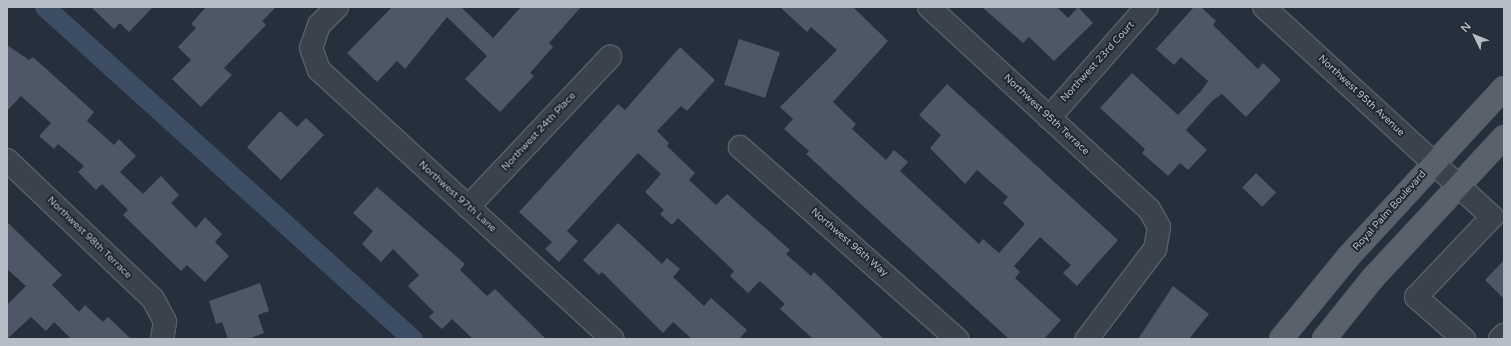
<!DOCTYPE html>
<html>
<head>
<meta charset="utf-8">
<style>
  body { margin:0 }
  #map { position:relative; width:1511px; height:346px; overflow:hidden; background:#26303c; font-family:"Varela Round",sans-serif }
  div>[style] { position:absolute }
  .canal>* { height:20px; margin:-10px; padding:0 10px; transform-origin:10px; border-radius:10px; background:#3d4d63 }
  .building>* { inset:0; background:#4d5765; transform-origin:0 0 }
  .roads { filter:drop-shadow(1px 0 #58606a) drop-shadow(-1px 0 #58606a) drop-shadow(0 1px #58606a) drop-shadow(0 -1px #58606a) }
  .minor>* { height:22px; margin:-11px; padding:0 11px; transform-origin:11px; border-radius:11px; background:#3a424c }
  .major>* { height:22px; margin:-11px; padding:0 11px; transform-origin:11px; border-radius:11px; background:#58616c }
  span { translate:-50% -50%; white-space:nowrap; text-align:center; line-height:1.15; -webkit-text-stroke:4px #1f2731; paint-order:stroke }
  .street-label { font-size:10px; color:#b6bdc7 }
  .frame { position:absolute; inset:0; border:8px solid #b6bdc7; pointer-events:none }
  .north { position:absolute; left:1455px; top:16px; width:40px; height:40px; -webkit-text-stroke:3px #1f2731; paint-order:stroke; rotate:313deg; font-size:11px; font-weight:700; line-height:16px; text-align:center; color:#b6bdc7 }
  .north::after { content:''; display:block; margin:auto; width:14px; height:18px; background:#b6bdc7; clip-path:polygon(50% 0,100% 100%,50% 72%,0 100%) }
</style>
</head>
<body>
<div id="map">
  <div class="canal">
    <div style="left:45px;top:7px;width:496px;rotate:42.1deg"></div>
  </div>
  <div class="building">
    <div style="clip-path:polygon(91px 7px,153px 7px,129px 32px,120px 23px,114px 29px)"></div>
    <div style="clip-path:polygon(206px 7px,276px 7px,262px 21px,266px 25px,224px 68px,232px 75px,201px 107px,172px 79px,191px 60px,178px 47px,196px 28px,191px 24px)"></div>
    <div style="clip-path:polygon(392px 7px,461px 7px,493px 38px,521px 7px,581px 7px,549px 43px,553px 47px,530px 73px,534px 76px,500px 112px,465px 79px,487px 56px,447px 17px,405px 69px,397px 61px,377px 82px,347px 53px)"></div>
    <div style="clip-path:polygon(780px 7px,853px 7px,888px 41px,833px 102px,856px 124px,852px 129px,886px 160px,894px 150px,908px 162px,900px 171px,979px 244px,983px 239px,999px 253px,1025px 224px,1003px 203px,1008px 197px,977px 170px,965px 184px,930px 148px,941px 135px,919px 115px,947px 84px,1118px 240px,1077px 286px,1063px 273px,1071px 265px,1040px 237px,1014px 266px,1020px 272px,1015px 278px,1061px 320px,1044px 339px,1009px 339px,806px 154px,809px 151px,784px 129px,793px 119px,780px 107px,837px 50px,811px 27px,807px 32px)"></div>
    <div style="clip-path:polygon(982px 7px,1057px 7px,1068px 18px,1078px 7px,1093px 23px,1054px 61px,1029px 37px,1023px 43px)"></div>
    <div style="clip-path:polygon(1194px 7px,1201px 7px,1216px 21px,1213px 25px,1258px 69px,1263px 63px,1281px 80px,1246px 117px,1222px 94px,1213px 100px,1186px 130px,1207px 150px,1188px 170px,1180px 163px,1168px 176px,1142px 153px,1145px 149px,1100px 108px,1132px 73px,1178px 115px,1202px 90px,1208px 81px,1181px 57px,1174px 65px,1156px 49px)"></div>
    <div style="left:739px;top:39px;width:43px;height:48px;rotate:18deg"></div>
    <div style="clip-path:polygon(7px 45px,29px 60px,33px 57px,94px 112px,87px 121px,114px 145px,119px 139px,136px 156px,120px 172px,143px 194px,161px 176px,179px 195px,171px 203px,196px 228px,205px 217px,222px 234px,215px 242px,229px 256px,205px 282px,187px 265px,181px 271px,123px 215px,128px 210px,102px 184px,96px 190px,78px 172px,84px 166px,58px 144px,54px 149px,39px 136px,51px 123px,21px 96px,7px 111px)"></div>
    <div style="clip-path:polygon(680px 47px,715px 80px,687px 111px,681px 106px,657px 131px,669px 143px,667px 146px,695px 173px,689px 180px,716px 205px,727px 194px,790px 250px,786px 254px,811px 276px,814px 272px,884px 339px,813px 339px,780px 309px,785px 304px,760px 281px,748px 293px,730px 276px,734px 271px,678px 218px,672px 225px,660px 214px,664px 210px,645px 192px,661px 174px,638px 153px,567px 231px,578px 241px,559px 262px,545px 249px,552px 242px,519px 212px,618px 104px,625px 110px)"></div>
    <div style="clip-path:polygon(280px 111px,297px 127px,306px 118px,324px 135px,281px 180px,247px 147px)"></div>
    <div style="left:1256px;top:173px;width:28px;height:20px;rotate:44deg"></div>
    <div style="clip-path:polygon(377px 187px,465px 264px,460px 270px,487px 296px,495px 289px,546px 339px,473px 339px,452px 319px,442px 329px,429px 317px,434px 312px,408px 286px,419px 275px,393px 249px,381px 262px,362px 244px,373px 231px,353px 213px)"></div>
    <div style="clip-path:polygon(7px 222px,62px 275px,52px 285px,79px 312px,85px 305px,103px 322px,108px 317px,131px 339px,71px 339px,54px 322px,46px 331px,31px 317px,7px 339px,7px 305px,26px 286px,7px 269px)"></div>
    <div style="clip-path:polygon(618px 223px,662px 264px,667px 258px,680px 269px,673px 277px,704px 306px,711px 298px,747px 330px,739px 339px,692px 339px,673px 322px,663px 333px,602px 272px,599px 275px,583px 260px)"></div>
    <div style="clip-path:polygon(1504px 260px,1504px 299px,1485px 280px)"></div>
    <div style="clip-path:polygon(260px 283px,269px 311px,258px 315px,264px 333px,248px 339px,228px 339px,222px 322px,216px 324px,209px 301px)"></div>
    <div style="clip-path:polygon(1173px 286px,1209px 314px,1189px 339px,1138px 339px)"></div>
  </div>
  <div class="roads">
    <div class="minor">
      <div style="left:337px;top:7px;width:25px;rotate:135deg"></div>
      <div style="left:319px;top:25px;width:24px;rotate:109deg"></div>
      <div style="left:311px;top:48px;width:23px;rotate:70deg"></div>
      <div style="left:319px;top:70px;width:398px;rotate:42.5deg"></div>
      <div style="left:929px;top:7px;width:299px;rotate:42.6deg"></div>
      <div style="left:1149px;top:209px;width:21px;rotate:61deg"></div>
      <div style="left:1159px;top:227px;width:22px;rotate:100deg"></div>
      <div style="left:1155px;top:249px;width:113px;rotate:127.1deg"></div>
      <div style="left:1264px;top:7px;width:310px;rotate:42.6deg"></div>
      <div style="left:1492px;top:217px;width:110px;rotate:133.5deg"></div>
      <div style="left:1416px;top:297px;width:64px;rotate:41.2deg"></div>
      <div style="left:1049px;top:118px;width:148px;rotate:-48.6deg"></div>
      <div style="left:740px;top:147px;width:290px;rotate:41.5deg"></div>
      <div style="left:7px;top:160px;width:202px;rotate:43.6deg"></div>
      <div style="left:153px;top:299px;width:26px;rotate:62deg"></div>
      <div style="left:165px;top:322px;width:17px;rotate:100deg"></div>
      <div style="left:468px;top:207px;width:207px;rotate:-46.6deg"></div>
      <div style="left:1500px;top:339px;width:6px;rotate:-45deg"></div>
    </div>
    <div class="major">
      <div style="left:1281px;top:339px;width:106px;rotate:-50.7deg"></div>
      <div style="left:1348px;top:257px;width:230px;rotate:-47.3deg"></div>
      <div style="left:1324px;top:339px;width:77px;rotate:-51.3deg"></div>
      <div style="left:1372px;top:279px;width:194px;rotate:-47.1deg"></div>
    </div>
  </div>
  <div class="street-label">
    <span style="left:1098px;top:62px;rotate:-48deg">Northwest 23rd Court</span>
    <span style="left:1361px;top:96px;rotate:43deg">Northwest 95th Avenue</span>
    <span style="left:1046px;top:115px;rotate:43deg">Northwest 95th Terrace</span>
    <span style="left:539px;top:132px;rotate:-47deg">Northwest 24th Place</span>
    <span style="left:457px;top:197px;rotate:42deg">Northwest 97th Lane</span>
    <span style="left:1390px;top:211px;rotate:-48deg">Royal Palm Boulevard</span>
    <span style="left:89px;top:238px;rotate:44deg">Northwest 98th Terrace</span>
    <span style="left:849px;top:243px;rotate:41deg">Northwest 96th Way</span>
  </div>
  <div class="frame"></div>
  <div class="north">N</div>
</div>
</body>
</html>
